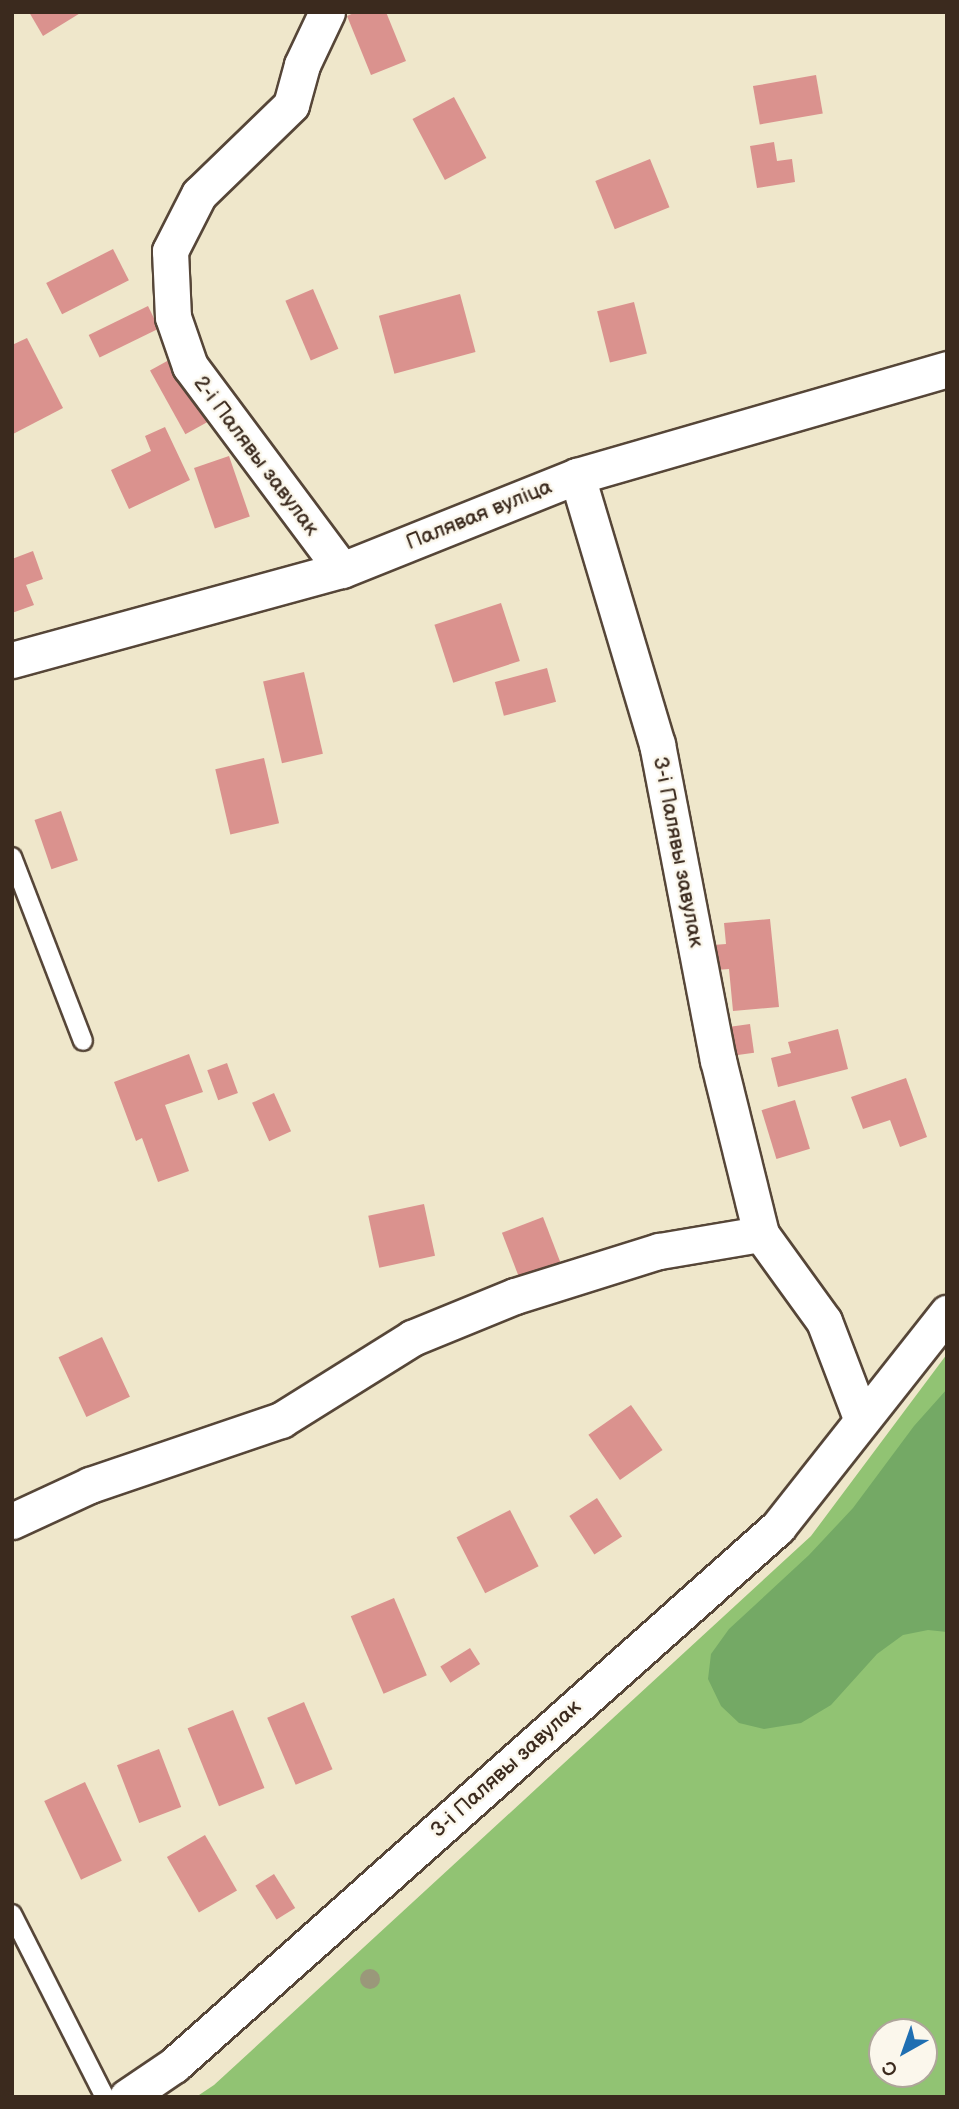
<!DOCTYPE html>
<html>
<head>
<meta charset="utf-8">
<style>
  body { margin:0 }
  #map { position:relative; width:959px; height:2109px; overflow:hidden; background:#efe7cb; font-family:"Balsamiq Sans",sans-serif }
  div>[style] { position:absolute }
  .green>* { inset:0; background:#91c373 }
  .forest>* { inset:0; background:#74a965 }
  .building>* { inset:0; background:#da928e; transform-origin:0 0 }
  .roads { filter:drop-shadow(2px 0 #564638) drop-shadow(-2px 0 #564638) drop-shadow(0 2px #564638) drop-shadow(0 -2px #564638) }
  .service>* { height:18px; margin:-9px; padding:0 9px; transform-origin:9px; border-radius:9px; background:#fff }
  .minor>* { height:35px; margin:-17.5px; padding:0 17.5px; transform-origin:17.5px; border-radius:17.5px; background:#fff }
  .trees>* { width:20px; height:20px; margin:-10px; border-radius:50%; background:#9a987a }
  span { translate:-50% -50%; white-space:nowrap; text-align:center; line-height:1.15; -webkit-text-stroke:5px #fbf7ec; paint-order:stroke }
  .street-label { font-size:21px; color:#3b2a1e }
  .frame { position:absolute; inset:0; border:14px solid #3b2a1e; pointer-events:none }
  .north { position:absolute; left:868px; top:2018px; width:70px; height:70px; box-sizing:border-box; background:#fbf7ec; border:2px solid #aea59a; border-radius:50%; rotate:220deg; font-size:19px; font-weight:700; line-height:28px; text-align:center; color:#3b2a1e }
  .north::after { content:''; display:block; margin:auto; width:24px; height:32px; background:#1f6fb2; clip-path:polygon(50% 0,100% 100%,50% 72%,0 100%) }
</style>
</head>
<body>
<div id="map">
  <div class="green">
    <div style="clip-path:polygon(evenodd,947px 1354px,947px 2097px,196px 2097px,214px 2085px,811px 1536px,947px 1354px,882px 2032px,924px 2032px,924px 2074px,882px 2074px,882px 2032px)"></div>
  </div>
  <div class="forest">
    <div style="clip-path:polygon(947px 1389px,947px 1632px,928px 1630px,903px 1635px,877px 1654px,831px 1705px,801px 1723px,764px 1729px,739px 1723px,721px 1706px,708px 1679px,711px 1654px,729px 1629px,809px 1555px,853px 1508px,914px 1426px)"></div>
  </div>
  <div class="building">
    <div style="clip-path:polygon(29px 12px,82px 12px,43px 36px)"></div>
    <div style="clip-path:polygon(356px 12px,386px 12px,406px 61px,371px 75px,347px 16px)"></div>
    <div style="left:816px;top:75px;width:39px;height:64px;rotate:80deg"></div>
    <div style="left:454px;top:97px;width:69px;height:47px;rotate:62deg"></div>
    <div style="clip-path:polygon(774px 142px,777px 161px,792px 159px,795px 182px,757px 188px,750px 146px)"></div>
    <div style="left:650px;top:159px;width:52px;height:59px;rotate:68deg"></div>
    <div style="left:113px;top:249px;width:35px;height:75px;rotate:63deg"></div>
    <div style="left:313px;top:289px;width:65px;height:30px;rotate:67deg"></div>
    <div style="left:460px;top:294px;width:60px;height:84px;rotate:75deg"></div>
    <div style="left:634px;top:302px;width:53px;height:38px;rotate:76deg"></div>
    <div style="left:148px;top:306px;width:25px;height:66px;rotate:64deg"></div>
    <div style="clip-path:polygon(27px 338px,63px 408px,13px 434px,12px 345px)"></div>
    <div style="left:178px;top:355px;width:73px;height:32px;rotate:61deg"></div>
    <div style="clip-path:polygon(165px 427px,190px 480px,129px 509px,111px 470px,151px 451px,145px 436px)"></div>
    <div style="left:229px;top:456px;width:64px;height:37px;rotate:71deg"></div>
    <div style="clip-path:polygon(33px 551px,43px 579px,26px 585px,34px 605px,12px 613px,12px 559px)"></div>
    <div style="left:501px;top:603px;width:61px;height:70px;rotate:72deg"></div>
    <div style="left:547px;top:668px;width:35px;height:54px;rotate:75deg"></div>
    <div style="left:304px;top:672px;width:84px;height:42px;rotate:77deg"></div>
    <div style="left:264px;top:758px;width:67px;height:50px;rotate:77deg"></div>
    <div style="left:61px;top:811px;width:52px;height:28px;rotate:71deg"></div>
    <div style="clip-path:polygon(770px 919px,779px 1007px,733px 1011px,729px 969px,716px 970px,713px 945px,726px 944px,724px 923px)"></div>
    <div style="left:750px;top:1024px;width:29px;height:20px;rotate:82deg"></div>
    <div style="clip-path:polygon(838px 1029px,848px 1069px,778px 1087px,771px 1058px,791px 1053px,788px 1042px)"></div>
    <div style="clip-path:polygon(189px 1054px,203px 1092px,165px 1105px,189px 1171px,158px 1182px,142px 1138px,136px 1141px,114px 1082px)"></div>
    <div style="left:227px;top:1063px;width:32px;height:21px;rotate:70deg"></div>
    <div style="clip-path:polygon(906px 1078px,927px 1137px,900px 1147px,890px 1120px,863px 1129px,851px 1097px)"></div>
    <div style="left:274px;top:1093px;width:42px;height:24px;rotate:66deg"></div>
    <div style="left:795px;top:1100px;width:51px;height:35px;rotate:73deg"></div>
    <div style="left:424px;top:1204px;width:53px;height:57px;rotate:78deg"></div>
    <div style="left:543px;top:1217px;width:49px;height:44px;rotate:69deg"></div>
    <div style="left:102px;top:1337px;width:66px;height:48px;rotate:65deg"></div>
    <div style="left:631px;top:1405px;width:55px;height:52px;rotate:55deg"></div>
    <div style="left:597px;top:1498px;width:46px;height:33px;rotate:57deg"></div>
    <div style="left:510px;top:1510px;width:63px;height:60px;rotate:63deg"></div>
    <div style="left:394px;top:1598px;width:84px;height:47px;rotate:67deg"></div>
    <div style="left:470px;top:1648px;width:19px;height:35px;rotate:58deg"></div>
    <div style="left:304px;top:1702px;width:73px;height:40px;rotate:67deg"></div>
    <div style="left:233px;top:1710px;width:84px;height:49px;rotate:68deg"></div>
    <div style="left:159px;top:1749px;width:62px;height:45px;rotate:69deg"></div>
    <div style="left:85px;top:1782px;width:87px;height:45px;rotate:65deg"></div>
    <div style="left:205px;top:1835px;width:64px;height:44px;rotate:60deg"></div>
    <div style="left:274px;top:1874px;width:40px;height:22px;rotate:58deg"></div>
  </div>
  <div class="roads">
    <div class="service">
      <div style="left:12px;top:857px;width:197px;rotate:68.9deg"></div>
      <div style="left:12px;top:1914px;width:205px;rotate:63.1deg"></div>
    </div>
    <div class="minor">
      <div style="left:327px;top:12px;width:59px;rotate:115.3deg"></div>
      <div style="left:302px;top:65px;width:41px;rotate:105.4deg"></div>
      <div style="left:291px;top:105px;width:128px;rotate:135.9deg"></div>
      <div style="left:199px;top:194px;width:64px;rotate:117deg"></div>
      <div style="left:170px;top:251px;width:66px;rotate:87.4deg"></div>
      <div style="left:173px;top:317px;width:52px;rotate:70.9deg"></div>
      <div style="left:190px;top:366px;width:254px;rotate:53.3deg"></div>
      <div style="left:577px;top:476px;width:280px;rotate:73.4deg"></div>
      <div style="left:657px;top:744px;width:322px;rotate:79.1deg"></div>
      <div style="left:718px;top:1060px;width:179px;rotate:76.1deg"></div>
      <div style="left:761px;top:1234px;width:107px;rotate:54.1deg"></div>
      <div style="left:824px;top:1321px;width:104px;rotate:69.1deg"></div>
      <div style="left:12px;top:660px;width:342px;rotate:-15.3deg"></div>
      <div style="left:342px;top:570px;width:253px;rotate:-21.8deg"></div>
      <div style="left:577px;top:476px;width:385px;rotate:-16.1deg"></div>
      <div style="left:12px;top:1521px;width:86px;rotate:-24.8deg"></div>
      <div style="left:90px;top:1485px;width:202px;rotate:-18.8deg"></div>
      <div style="left:281px;top:1420px;width:155px;rotate:-32deg"></div>
      <div style="left:412px;top:1338px;width:111px;rotate:-22.2deg"></div>
      <div style="left:515px;top:1296px;width:151px;rotate:-17.4deg"></div>
      <div style="left:659px;top:1251px;width:103px;rotate:-9.5deg"></div>
      <div style="left:127px;top:2097px;width:57px;rotate:-34.2deg"></div>
      <div style="left:174px;top:2065px;width:809px;rotate:-41.69deg"></div>
      <div style="left:778px;top:1527px;width:273px;rotate:-51.7deg"></div>
    </div>
  </div>
  <div class="trees">
    <div style="left:370px;top:1979px"></div>
  </div>
  <div class="street-label">
    <span style="left:256px;top:456px;rotate:53deg">2-і Палявы завулак</span>
    <span style="left:479px;top:515px;rotate:-22deg">Палявая вуліца</span>
    <span style="left:678px;top:852px;rotate:79deg">3-і Палявы завулак</span>
    <span style="left:506px;top:1769px;rotate:-42deg">3-і Палявы завулак</span>
  </div>
  <div class="frame"></div>
  <div class="north">С</div>
</div>
</body>
</html>
